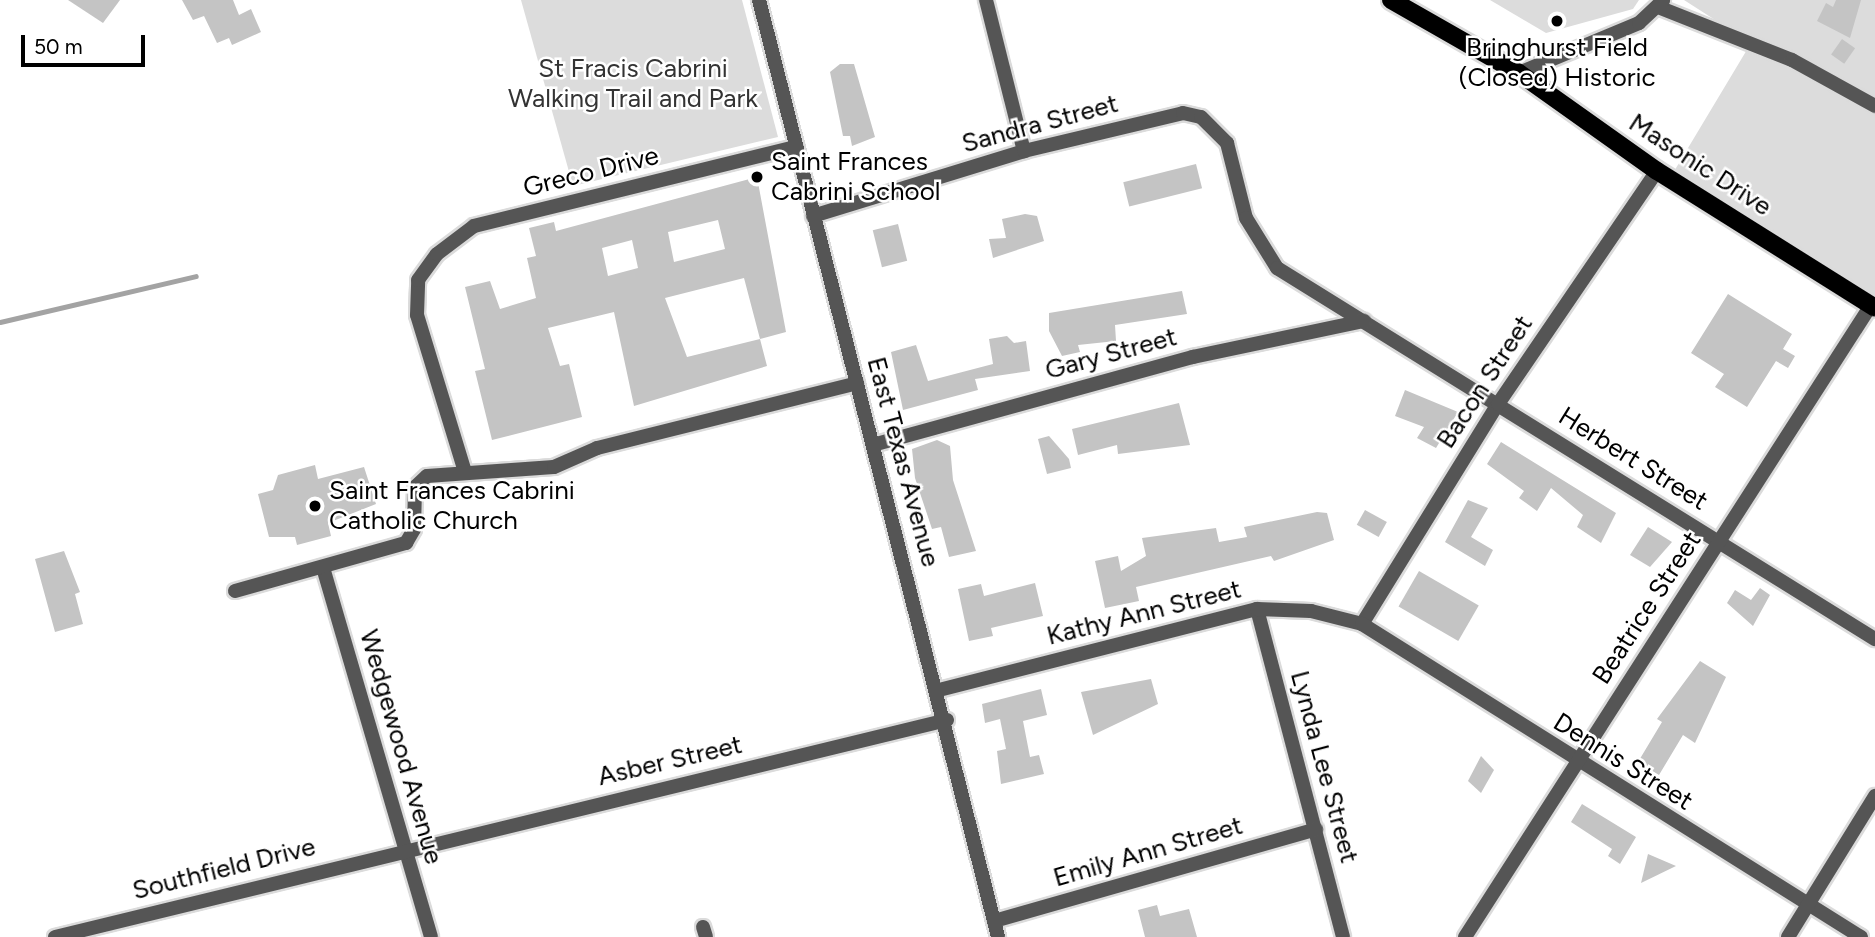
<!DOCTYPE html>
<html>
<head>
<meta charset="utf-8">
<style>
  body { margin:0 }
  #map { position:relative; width:1875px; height:937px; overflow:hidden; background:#fff; font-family:Figtree,sans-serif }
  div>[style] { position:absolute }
  .green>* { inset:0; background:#dcdcdc }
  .stream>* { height:5px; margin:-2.5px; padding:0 2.5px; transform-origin:2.5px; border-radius:2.5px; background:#a3a3a3 }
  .building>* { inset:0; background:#c4c4c4; transform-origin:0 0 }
  .roads { filter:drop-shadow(2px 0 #dbdbdb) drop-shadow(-2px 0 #dbdbdb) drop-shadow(0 2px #dbdbdb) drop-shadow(0 -2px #dbdbdb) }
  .minor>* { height:14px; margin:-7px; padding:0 7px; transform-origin:7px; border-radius:7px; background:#555 }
  .tertiary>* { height:14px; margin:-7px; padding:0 7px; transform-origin:7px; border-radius:7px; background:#555 }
  .primary>* { height:18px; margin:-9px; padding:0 9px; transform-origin:9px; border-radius:9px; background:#000 }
  .dots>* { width:19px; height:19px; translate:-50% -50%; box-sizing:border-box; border:4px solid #fff; border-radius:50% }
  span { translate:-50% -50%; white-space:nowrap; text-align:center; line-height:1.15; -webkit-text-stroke:5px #fff; paint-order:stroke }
  .poi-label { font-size:26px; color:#000 }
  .left { translate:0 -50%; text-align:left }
  .park-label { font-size:26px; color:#333 }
  .street-label { font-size:26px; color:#000 }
  .scale { position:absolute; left:21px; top:35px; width:124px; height:32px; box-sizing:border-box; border:4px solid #000; border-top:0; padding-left:9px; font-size:21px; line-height:24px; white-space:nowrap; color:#000; -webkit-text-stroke:5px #fff; paint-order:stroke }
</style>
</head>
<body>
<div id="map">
  <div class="green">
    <div style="clip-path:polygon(521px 0,742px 0,778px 137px,573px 186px)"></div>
    <div style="clip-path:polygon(1490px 0,1639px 0,1633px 9px,1546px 33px)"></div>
    <div style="clip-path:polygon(1684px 0,1875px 0,1875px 301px,1670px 178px,1751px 43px)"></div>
  </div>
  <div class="stream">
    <div style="left:0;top:322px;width:201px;rotate:-13.2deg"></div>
  </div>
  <div class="building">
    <div style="clip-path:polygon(68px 0,120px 0,103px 23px)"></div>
    <div style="clip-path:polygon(182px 0,233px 0,239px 15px,251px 9px,261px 32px,232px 45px,229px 38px,217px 43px,204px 16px,193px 20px)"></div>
    <div style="clip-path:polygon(1836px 0,1861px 0,1850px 38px,1817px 21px,1826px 3px,1833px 7px)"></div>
    <div style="left:1842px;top:39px;width:16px;height:19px;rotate:35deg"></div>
    <div style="clip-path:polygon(840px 64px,854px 64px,875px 137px,852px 146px,850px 136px,843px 136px,830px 72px)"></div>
    <div style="left:1196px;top:164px;width:25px;height:75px;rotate:76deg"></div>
    <div style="clip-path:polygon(evenodd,757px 177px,786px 332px,760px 339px,767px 366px,634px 406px,614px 312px,548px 328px,560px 366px,569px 364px,582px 417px,492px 440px,475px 371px,485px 369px,465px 287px,490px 281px,500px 309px,536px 298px,527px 258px,536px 256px,529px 228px,554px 222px,556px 231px,757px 177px,718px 220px,725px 249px,674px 262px,668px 232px,718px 220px,757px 177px,632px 240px,638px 268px,608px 276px,602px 248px,632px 240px,757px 177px,744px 278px,760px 339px,687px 357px,665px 298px,744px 278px)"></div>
    <div style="clip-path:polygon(1025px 214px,1037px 216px,1044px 241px,993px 258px,989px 239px,1006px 238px,1002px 219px)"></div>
    <div style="left:898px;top:224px;width:38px;height:26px;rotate:76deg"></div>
    <div style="clip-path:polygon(1182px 291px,1187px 314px,1115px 325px,1116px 341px,1078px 345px,1080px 352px,1062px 356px,1049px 331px,1049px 313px)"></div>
    <div style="clip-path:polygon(1728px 294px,1792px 334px,1783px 349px,1795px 356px,1788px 368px,1776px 361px,1747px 407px,1715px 387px,1724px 374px,1691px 353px)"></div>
    <div style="clip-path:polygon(1007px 336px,1014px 343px,1026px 341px,1030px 371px,975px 379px,978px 390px,903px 410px,891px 352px,916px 345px,928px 381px,993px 364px,989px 339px)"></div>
    <div style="clip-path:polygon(1405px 390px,1458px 412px,1436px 448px,1417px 438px,1424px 427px,1395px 416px)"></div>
    <div style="clip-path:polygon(1179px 403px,1190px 445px,1118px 454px,1117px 445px,1078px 455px,1072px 429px)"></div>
    <div style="clip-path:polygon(1049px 436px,1069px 459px,1071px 468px,1047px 474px,1038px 439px)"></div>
    <div style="clip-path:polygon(937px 440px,950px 446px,953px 480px,976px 551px,949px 557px,941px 527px,932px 529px,915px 478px,912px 449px)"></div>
    <div style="clip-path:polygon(1501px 442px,1616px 513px,1601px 543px,1577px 527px,1583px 515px,1551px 488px,1537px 511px,1519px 498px,1524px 491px,1487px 464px)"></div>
    <div style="clip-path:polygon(315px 465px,318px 479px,364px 467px,376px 504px,328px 523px,331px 536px,297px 545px,295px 537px,269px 537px,258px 494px,273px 490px,278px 475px)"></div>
    <div style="clip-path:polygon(1468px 500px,1488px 508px,1471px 537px,1493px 550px,1485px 566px,1445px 542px)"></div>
    <div style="left:1365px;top:510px;width:25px;height:17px;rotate:29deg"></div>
    <div style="clip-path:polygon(1317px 512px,1327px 513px,1334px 540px,1274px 561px,1271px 556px,1136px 587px,1139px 601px,1105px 608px,1095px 561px,1118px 556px,1121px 571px,1146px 556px,1142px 538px,1216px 528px,1219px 542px,1247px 537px,1244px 527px)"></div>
    <div style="clip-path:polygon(1648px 527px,1672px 542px,1650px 567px,1630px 555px)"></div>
    <div style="clip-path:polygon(64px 551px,80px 592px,75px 594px,83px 624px,55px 632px,35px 559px)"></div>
    <div style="left:1419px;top:571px;width:69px;height:41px;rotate:30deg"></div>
    <div style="clip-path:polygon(1035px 583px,1043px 616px,991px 628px,993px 636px,969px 641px,958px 589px,981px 584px,984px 596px)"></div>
    <div style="clip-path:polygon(1760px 588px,1770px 595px,1753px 626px,1727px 603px,1735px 590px,1751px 600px)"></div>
    <div style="clip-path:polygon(1700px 661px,1726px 677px,1695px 743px,1683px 735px,1659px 775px,1638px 762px,1662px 722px,1657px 719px)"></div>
    <div style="clip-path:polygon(1151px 679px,1158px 704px,1093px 735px,1081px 692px)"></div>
    <div style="clip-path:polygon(1041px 689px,1047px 715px,1023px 721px,1030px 757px,1039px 755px,1044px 774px,1001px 784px,997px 751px,1006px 749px,1000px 719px,985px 723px,982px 704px)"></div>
    <div style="clip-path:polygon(1481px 756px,1494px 770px,1481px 793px,1468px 781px)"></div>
    <div style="clip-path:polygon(1582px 804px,1636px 837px,1620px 864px,1608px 856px,1612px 849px,1571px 822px)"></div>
    <div style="clip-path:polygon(1648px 854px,1676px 866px,1641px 883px)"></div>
    <div style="clip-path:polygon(1157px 905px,1160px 916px,1189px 909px,1197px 937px,1145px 937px,1138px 910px)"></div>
  </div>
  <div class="roads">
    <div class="minor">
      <div style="left:986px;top:0;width:156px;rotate:75.9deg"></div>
      <div style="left:1658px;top:7px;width:144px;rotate:21.6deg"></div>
      <div style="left:1792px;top:60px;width:95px;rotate:29deg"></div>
      <div style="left:1519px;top:73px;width:130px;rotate:-22.6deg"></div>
      <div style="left:1639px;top:23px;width:33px;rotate:-43deg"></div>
      <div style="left:813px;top:216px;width:221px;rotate:-17.1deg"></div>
      <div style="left:1024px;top:151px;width:163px;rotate:-13.4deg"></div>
      <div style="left:1183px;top:113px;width:18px;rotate:13deg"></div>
      <div style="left:1201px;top:117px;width:37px;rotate:45deg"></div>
      <div style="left:1227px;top:143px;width:77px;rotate:75.8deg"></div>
      <div style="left:1246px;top:218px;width:59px;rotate:58.2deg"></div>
      <div style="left:1277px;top:268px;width:704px;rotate:31.82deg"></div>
      <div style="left:873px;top:445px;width:332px;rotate:-15.4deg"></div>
      <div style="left:1193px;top:357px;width:175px;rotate:-11.9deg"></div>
      <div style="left:465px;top:472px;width:164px;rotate:-107deg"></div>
      <div style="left:417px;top:315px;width:35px;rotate:-88deg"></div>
      <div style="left:418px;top:280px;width:32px;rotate:-54deg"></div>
      <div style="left:437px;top:254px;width:46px;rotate:-37.1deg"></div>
      <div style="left:474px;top:226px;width:332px;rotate:-13.8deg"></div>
      <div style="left:324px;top:571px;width:381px;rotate:73.7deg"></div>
      <div style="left:235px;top:591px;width:178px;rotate:-15.7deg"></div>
      <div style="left:406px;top:543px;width:16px;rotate:-60deg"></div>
      <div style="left:414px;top:529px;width:42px;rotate:-88.6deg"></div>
      <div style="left:415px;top:487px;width:16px;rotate:-43deg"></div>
      <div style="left:427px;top:476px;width:127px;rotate:-4.1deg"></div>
      <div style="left:554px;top:467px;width:47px;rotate:-23.8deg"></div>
      <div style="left:597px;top:448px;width:268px;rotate:-14deg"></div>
      <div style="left:1257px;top:609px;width:339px;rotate:75.3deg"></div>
      <div style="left:1362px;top:624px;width:259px;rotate:-58.3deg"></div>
      <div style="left:1498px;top:404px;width:282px;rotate:-55.7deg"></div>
      <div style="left:939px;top:690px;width:328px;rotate:-14.3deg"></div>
      <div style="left:1257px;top:609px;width:54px;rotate:2.1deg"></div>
      <div style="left:1311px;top:611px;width:53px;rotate:14.3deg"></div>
      <div style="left:1362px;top:624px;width:589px;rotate:32.1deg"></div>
      <div style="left:994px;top:921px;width:335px;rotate:-15.9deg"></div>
      <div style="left:703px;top:927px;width:10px;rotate:73deg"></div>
      <div style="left:55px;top:937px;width:918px;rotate:-13.67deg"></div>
      <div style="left:1465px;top:937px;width:751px;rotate:-57.28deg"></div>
      <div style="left:1788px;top:937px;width:166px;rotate:-58.3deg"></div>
    </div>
    <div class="tertiary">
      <div style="left:759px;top:0;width:967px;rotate:75.69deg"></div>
    </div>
    <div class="primary">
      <div style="left:1391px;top:0;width:147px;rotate:29.7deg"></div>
      <div style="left:1519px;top:73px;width:169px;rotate:35.4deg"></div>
      <div style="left:1657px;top:171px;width:257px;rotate:32.1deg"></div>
    </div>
  </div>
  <div class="dots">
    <div style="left:1557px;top:21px;background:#000"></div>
    <div style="left:757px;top:177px;background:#000"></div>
    <div style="left:315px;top:506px;background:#000"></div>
  </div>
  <div class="poi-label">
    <span style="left:1557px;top:63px">Bringhurst Field<br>(Closed) Historic</span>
    <span class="left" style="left:771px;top:177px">Saint Frances<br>Cabrini School</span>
    <span class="left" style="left:329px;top:506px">Saint Frances Cabrini<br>Catholic Church</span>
  </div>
  <div class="park-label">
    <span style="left:633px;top:84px">St Fracis Cabrini<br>Walking Trail and Park</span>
  </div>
  <div class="street-label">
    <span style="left:1040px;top:124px;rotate:-15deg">Sandra Street</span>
    <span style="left:1700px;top:165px;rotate:33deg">Masonic Drive</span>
    <span style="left:591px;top:172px;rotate:-14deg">Greco Drive</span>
    <span style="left:1111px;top:354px;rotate:-15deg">Gary Street</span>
    <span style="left:1485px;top:382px;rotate:-57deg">Bacon Street</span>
    <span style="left:1633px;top:459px;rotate:32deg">Herbert Street</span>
    <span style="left:903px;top:462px;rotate:75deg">East Texas Avenue</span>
    <span style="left:1647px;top:608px;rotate:-57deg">Beatrice Street</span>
    <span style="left:1144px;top:613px;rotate:-14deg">Kathy Ann Street</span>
    <span style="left:401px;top:747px;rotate:74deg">Wedgewood Avenue</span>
    <span style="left:670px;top:761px;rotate:-13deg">Asber Street</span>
    <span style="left:1623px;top:762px;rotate:32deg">Dennis Street</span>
    <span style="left:1324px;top:767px;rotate:75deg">Lynda Lee Street</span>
    <span style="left:1148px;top:852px;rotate:-16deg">Emily Ann Street</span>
    <span style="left:224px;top:869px;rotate:-14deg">Southfield Drive</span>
  </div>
  <div class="scale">50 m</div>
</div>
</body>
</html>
